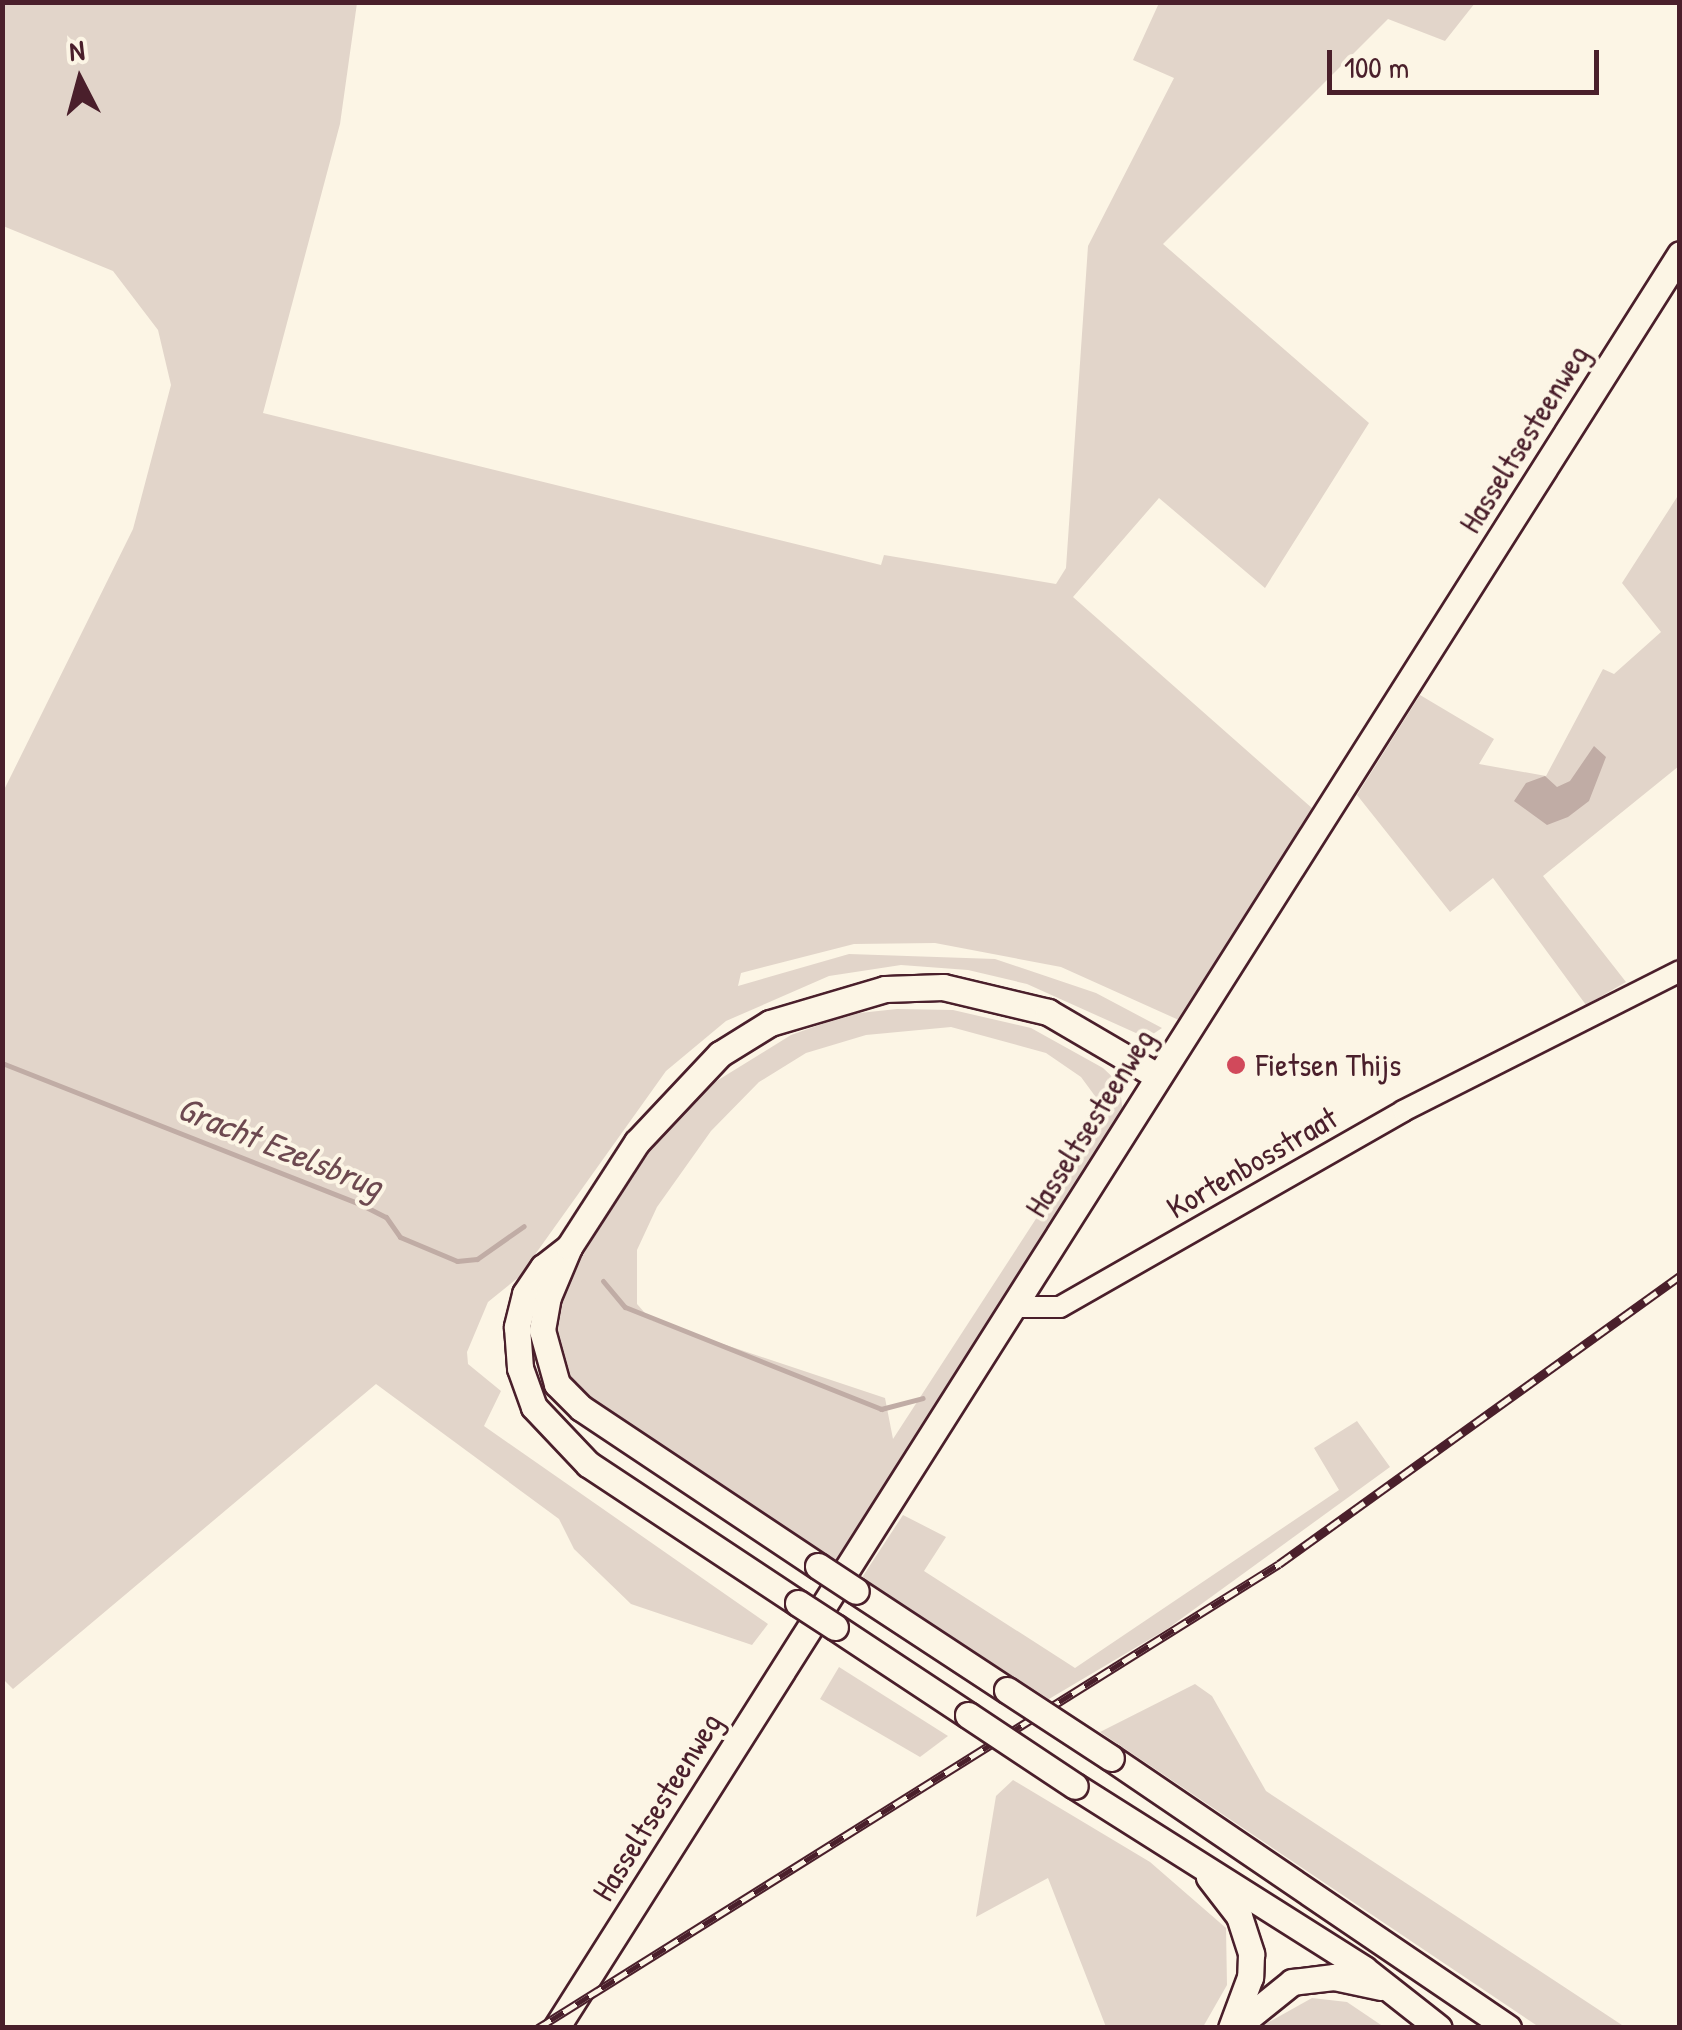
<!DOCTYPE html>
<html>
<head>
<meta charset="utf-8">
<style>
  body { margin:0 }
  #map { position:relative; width:1682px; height:2030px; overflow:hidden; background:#fcf5e5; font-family:"Patrick Hand",sans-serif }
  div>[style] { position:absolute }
  .green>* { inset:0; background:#e2d5ca }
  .water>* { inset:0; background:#c0aca5 }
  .stream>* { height:5px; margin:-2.5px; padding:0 2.5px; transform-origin:2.5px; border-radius:2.5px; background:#c0aca5 }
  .roads { filter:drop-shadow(2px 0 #4a1f2b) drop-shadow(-2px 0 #4a1f2b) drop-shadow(0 2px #4a1f2b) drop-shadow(0 -2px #4a1f2b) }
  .minor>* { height:20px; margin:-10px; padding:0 10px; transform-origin:10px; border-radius:10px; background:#fcf5e5 }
  .major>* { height:25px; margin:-12.5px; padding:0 12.5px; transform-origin:12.5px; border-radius:12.5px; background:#fcf5e5 }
  .rail>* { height:9px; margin-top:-4.5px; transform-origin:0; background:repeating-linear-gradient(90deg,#fcf5e5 0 15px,#4a1f2b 0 30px); box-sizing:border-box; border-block:2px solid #4a1f2b }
  .bridges { filter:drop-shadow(2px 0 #4a1f2b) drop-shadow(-2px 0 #4a1f2b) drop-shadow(0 2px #4a1f2b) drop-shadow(0 -2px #4a1f2b) }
  .major-bridge>* { height:25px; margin:-12.5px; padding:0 12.5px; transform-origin:12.5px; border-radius:12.5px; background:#fcf5e5 }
  .dots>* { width:28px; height:28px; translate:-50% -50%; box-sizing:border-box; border:5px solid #fcf5e5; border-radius:50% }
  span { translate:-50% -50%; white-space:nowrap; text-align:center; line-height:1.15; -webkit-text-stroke:8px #fcf5e5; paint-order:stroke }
  .street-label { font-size:32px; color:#4a1f2b }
  .poi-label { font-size:32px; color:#4a1f2b }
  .left { translate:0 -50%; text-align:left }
  .water-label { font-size:35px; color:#6d4950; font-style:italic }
  .frame { position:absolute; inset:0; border:5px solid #4a1f2b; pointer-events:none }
  .north { position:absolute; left:30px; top:30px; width:100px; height:100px; -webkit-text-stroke:8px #fcf5e5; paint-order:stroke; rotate:354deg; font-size:28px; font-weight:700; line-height:40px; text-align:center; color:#4a1f2b }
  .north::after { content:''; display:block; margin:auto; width:35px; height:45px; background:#4a1f2b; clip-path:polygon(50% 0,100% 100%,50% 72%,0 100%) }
  .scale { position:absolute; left:1327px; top:50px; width:272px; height:45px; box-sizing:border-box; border:5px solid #4a1f2b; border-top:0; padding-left:12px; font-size:30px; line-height:35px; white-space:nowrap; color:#4a1f2b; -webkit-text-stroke:8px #fcf5e5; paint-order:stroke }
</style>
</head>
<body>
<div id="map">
  <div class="green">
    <div style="clip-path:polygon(3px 3px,357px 3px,340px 124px,263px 413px,881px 565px,884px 555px,1056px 584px,1066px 568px,1088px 246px,1174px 78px,1133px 60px,1159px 3px,1475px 3px,1445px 41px,1388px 19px,1163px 244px,1369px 423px,1265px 588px,1159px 498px,1073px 597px,1313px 809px,1181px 1021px,1061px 967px,935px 943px,854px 944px,741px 973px,738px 986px,849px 954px,995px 959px,1096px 993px,1162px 1028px,1147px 1038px,1027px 984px,968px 970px,901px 965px,829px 976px,726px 1021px,666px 1071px,519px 1277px,488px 1302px,467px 1352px,468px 1364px,501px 1391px,484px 1426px,768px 1624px,752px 1645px,631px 1604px,574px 1549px,559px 1519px,376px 1384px,13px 1689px,3px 1679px,2px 794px,133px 529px,171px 385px,158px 330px,113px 271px,3px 226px)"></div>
    <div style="clip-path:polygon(1679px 494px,1679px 766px,1543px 876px,1626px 982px,1586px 1005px,1493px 878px,1450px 912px,1357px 795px,1420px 695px,1494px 739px,1479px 764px,1546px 776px,1603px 669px,1614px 674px,1661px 632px,1622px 583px)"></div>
    <div style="clip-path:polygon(evenodd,897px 1009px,953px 1010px,1031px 1028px,1103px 1068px,1119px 1083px,1123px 1112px,836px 1561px,589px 1397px,568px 1375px,552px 1326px,563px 1288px,604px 1221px,655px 1141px,702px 1090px,791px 1035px,850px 1014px,897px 1009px,951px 1027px,1046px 1053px,1081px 1077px,1106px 1111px,893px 1439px,885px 1398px,651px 1320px,637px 1304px,637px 1250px,657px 1207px,711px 1131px,759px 1082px,806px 1053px,866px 1035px,951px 1027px)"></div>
    <div style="clip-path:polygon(1357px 1421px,1390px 1467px,1167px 1629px,1049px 1699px,861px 1579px,903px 1515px,946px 1537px,924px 1571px,1075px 1668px,1339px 1490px,1314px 1448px)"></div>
    <div style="clip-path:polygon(839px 1667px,948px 1736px,920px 1757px,820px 1699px)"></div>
    <div style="clip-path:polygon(1195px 1684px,1212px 1696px,1266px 1791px,1625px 2027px,1539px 2027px,1100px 1732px)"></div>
    <div style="clip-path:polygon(1013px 1780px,1150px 1862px,1226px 1928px,1227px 1985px,1203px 2027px,1106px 2027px,1048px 1878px,976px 1917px,996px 1796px)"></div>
    <div style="clip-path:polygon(1312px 1998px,1347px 2002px,1384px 2027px,1260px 2027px)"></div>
  </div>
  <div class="water">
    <div style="clip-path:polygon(1594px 746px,1606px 757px,1589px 801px,1568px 817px,1547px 825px,1514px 801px,1526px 783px,1545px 776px,1557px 787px,1570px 781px)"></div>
  </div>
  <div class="stream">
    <div style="left:2px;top:1063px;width:387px;rotate:21.5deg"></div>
    <div style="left:362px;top:1205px;width:27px;rotate:27deg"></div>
    <div style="left:386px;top:1217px;width:24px;rotate:55deg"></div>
    <div style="left:400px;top:1237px;width:62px;rotate:22.8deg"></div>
    <div style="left:457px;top:1261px;width:20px;rotate:-6deg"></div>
    <div style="left:477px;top:1259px;width:57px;rotate:-35.1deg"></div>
    <div style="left:603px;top:1281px;width:34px;rotate:50deg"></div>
    <div style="left:625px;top:1307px;width:276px;rotate:21.7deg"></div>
    <div style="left:881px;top:1409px;width:43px;rotate:-14.7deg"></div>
  </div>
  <div class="roads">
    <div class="minor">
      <div style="left:1012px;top:1307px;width:48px"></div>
      <div style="left:1060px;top:1307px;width:395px;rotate:-29.7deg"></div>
      <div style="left:1403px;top:1111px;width:310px;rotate:-26.8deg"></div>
    </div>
    <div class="major">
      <div style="left:569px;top:1247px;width:33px;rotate:142deg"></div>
      <div style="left:543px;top:1267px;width:32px;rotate:124deg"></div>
      <div style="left:525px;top:1294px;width:34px;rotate:104deg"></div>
      <div style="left:517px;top:1327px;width:41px;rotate:85.8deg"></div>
      <div style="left:520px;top:1368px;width:41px;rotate:70.3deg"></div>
      <div style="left:534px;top:1407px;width:79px;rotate:46.5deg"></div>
      <div style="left:588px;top:1464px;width:252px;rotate:33.5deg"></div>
      <div style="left:818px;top:1566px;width:285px;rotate:-146.3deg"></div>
      <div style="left:581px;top:1408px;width:34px;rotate:-135deg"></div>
      <div style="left:557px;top:1384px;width:56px;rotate:-105.5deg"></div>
      <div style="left:542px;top:1330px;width:34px;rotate:-80deg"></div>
      <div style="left:548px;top:1297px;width:54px;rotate:-67.2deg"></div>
      <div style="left:569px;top:1247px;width:125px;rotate:-57.1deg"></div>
      <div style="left:637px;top:1142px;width:121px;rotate:-46.7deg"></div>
      <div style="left:720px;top:1054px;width:59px;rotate:-31.8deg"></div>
      <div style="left:770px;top:1023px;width:120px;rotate:-16.5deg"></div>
      <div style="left:885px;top:989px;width:58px;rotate:-2deg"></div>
      <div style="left:943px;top:987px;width:108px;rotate:13.4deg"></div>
      <div style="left:1048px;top:1012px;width:126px;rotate:30.4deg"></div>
      <div style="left:856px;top:1591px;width:181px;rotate:33.3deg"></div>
      <div style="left:835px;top:1627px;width:159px;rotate:33.5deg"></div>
      <div style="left:1111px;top:1758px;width:480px;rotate:34.2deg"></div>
      <div style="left:1075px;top:1786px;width:342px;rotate:32.3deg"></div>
      <div style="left:1364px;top:1969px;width:95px;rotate:38.2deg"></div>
      <div style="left:1209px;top:1877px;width:49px;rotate:52.4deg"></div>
      <div style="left:1239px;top:1916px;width:40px;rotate:72deg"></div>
      <div style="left:1251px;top:1954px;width:23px;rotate:92deg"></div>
      <div style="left:1250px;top:1977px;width:54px;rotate:110.4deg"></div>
      <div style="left:556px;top:2028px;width:2100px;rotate:-57.64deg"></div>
      <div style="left:1235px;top:2028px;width:73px;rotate:-38.9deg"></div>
      <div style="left:1292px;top:1982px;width:42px;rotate:-6.8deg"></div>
      <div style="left:1334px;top:1977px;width:48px;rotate:12deg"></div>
    </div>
  </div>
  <div class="rail">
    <div style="left:538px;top:2028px;width:874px;rotate:-32.05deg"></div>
    <div style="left:1279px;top:1564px;width:494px;rotate:-35.7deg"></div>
  </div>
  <div class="bridges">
    <div class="major-bridge">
      <div style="left:818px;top:1566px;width:45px;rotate:33.3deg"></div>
      <div style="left:798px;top:1603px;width:44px;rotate:33deg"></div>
      <div style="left:1007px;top:1690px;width:124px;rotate:33.2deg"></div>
      <div style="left:968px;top:1715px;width:128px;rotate:33.6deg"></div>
    </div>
  </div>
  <div class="dots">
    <div style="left:1236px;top:1065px;background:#d1495b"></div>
  </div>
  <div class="street-label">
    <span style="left:1524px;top:439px;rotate:-58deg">Hasseltsesteenweg</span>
    <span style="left:1090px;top:1123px;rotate:-58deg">Hasseltsesteenweg</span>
    <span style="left:1252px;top:1163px;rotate:-30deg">Kortenbosstraat</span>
    <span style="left:657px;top:1807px;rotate:-58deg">Hasseltsesteenweg</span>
  </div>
  <div class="poi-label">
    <span class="left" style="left:1256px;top:1065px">Fietsen Thijs</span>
  </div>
  <div class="water-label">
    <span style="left:280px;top:1147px;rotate:22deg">Gracht Ezelsbrug</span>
  </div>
  <div class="frame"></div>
  <div class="north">N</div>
  <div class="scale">100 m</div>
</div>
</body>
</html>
